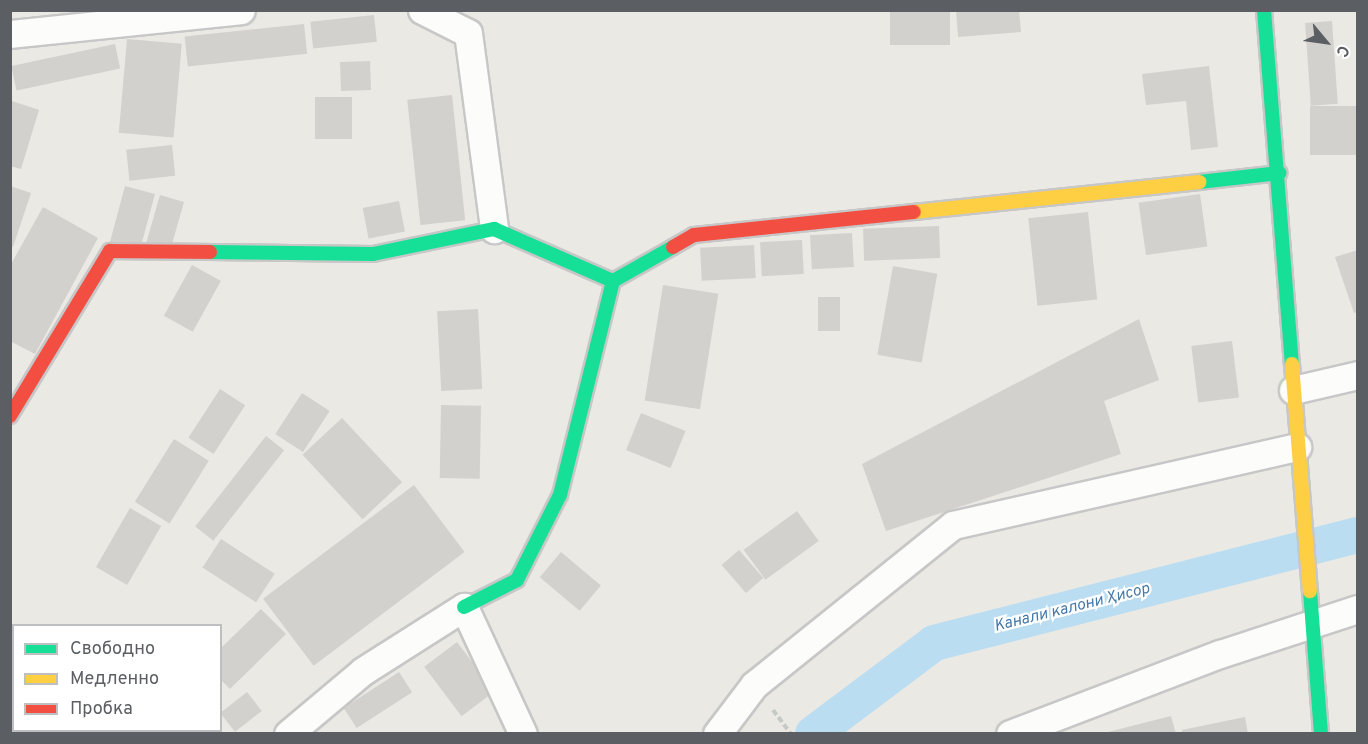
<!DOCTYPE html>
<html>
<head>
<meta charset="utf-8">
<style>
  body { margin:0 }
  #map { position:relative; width:1368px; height:744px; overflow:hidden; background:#eae9e4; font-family:Overpass,sans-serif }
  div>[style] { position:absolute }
  .canal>* { height:36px; margin:-18px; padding:0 18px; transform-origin:18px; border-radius:18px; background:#baddf2 }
  .building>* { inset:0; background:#d2d1ce; transform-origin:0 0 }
  .path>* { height:4px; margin-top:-2px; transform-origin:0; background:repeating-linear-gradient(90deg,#c5cac7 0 6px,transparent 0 9px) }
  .roads { filter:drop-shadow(2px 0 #c7c7c7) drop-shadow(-2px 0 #c7c7c7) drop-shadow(0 2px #c7c7c7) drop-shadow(0 -2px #c7c7c7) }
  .street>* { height:27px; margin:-13.5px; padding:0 13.5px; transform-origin:13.5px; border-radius:13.5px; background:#fcfcfb }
  .fast>* { height:14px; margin:-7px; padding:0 7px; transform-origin:7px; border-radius:7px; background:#16e098 }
  .slow>* { height:14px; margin:-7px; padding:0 7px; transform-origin:7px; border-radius:7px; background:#ffcf43 }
  .jam>* { height:14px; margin:-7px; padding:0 7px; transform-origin:7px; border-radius:7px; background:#f24e42 }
  span { translate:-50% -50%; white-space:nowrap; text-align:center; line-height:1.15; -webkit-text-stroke:4.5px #fff; paint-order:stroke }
  .water-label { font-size:16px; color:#4579a8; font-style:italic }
  .frame { position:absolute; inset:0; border:12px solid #5b5e62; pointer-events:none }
  .legend { position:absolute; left:12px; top:624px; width:210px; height:108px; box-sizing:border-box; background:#fff; border:2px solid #bdbfc0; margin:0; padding:8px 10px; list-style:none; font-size:18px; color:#5b5e62 }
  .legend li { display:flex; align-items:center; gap:12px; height:30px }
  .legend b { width:30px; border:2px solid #bdbfc0 }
  .north { position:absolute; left:1296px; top:12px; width:60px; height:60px; -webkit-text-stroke:4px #fff; paint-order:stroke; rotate:119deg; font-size:16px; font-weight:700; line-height:24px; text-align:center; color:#5b5e62 }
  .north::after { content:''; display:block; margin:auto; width:21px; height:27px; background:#5b5e62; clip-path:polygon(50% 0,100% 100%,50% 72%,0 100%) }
</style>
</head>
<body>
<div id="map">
  <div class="canal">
    <div style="left:813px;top:734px;width:151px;rotate:-36.9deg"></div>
    <div style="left:934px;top:643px;width:438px;rotate:-14.3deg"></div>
  </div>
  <div class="building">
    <div style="left:890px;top:10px;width:60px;height:35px"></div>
    <div style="clip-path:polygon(956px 10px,1019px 10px,1021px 32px,958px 37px)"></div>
    <div style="left:374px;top:15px;width:27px;height:64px;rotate:84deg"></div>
    <div style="left:1332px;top:21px;width:83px;height:27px;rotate:86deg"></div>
    <div style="left:304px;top:24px;width:30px;height:120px;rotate:84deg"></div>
    <div style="left:127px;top:39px;width:55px;height:94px;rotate:5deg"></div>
    <div style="left:115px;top:44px;width:25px;height:106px;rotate:78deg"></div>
    <div style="left:370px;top:61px;width:29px;height:30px;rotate:88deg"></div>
    <div style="clip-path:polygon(1209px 66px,1218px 147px,1191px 150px,1186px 101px,1146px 105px,1142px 74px)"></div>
    <div style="left:452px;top:95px;width:126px;height:45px;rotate:84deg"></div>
    <div style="left:315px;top:97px;width:37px;height:42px"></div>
    <div style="clip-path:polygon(12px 101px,39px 110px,21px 169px,10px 166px)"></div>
    <div style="left:1358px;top:106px;width:49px;height:48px;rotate:90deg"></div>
    <div style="left:172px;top:145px;width:31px;height:46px;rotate:84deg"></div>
    <div style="clip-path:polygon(10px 186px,31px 193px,13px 247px,10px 246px)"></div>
    <div style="left:125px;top:186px;width:31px;height:59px;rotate:15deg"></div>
    <div style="left:1200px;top:194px;width:53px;height:62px;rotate:82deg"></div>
    <div style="left:160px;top:195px;width:25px;height:56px;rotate:16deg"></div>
    <div style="left:399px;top:201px;width:31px;height:37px;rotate:79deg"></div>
    <div style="clip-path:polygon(43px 207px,98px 238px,35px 354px,10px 341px,10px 266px)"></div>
    <div style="left:1088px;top:212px;width:88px;height:60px;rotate:84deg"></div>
    <div style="left:939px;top:226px;width:32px;height:76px;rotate:88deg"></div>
    <div style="left:852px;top:233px;width:34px;height:42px;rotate:87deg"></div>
    <div style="left:802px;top:240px;width:34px;height:42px;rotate:87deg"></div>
    <div style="left:754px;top:245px;width:33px;height:54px;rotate:87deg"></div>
    <div style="clip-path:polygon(1358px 250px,1358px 312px,1354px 313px,1335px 257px)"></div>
    <div style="left:192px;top:265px;width:33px;height:58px;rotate:29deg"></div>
    <div style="left:893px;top:266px;width:45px;height:90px;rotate:10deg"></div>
    <div style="left:663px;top:285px;width:56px;height:117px;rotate:9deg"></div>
    <div style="left:818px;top:297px;width:22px;height:34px"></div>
    <div style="left:478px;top:309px;width:80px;height:41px;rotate:87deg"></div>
    <div style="clip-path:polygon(1139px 319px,1159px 380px,1104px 401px,1121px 454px,886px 531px,862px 464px)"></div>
    <div style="left:1232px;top:341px;width:57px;height:41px;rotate:83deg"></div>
    <div style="left:220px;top:389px;width:30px;height:58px;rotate:33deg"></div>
    <div style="left:302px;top:393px;width:33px;height:49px;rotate:33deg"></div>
    <div style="left:441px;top:405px;width:40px;height:73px;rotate:1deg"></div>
    <div style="left:641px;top:413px;width:48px;height:40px;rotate:22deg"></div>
    <div style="left:342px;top:418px;width:88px;height:54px;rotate:47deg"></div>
    <div style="left:266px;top:436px;width:23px;height:115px;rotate:38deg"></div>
    <div style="left:174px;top:439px;width:41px;height:74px;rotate:32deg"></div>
    <div style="left:414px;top:485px;width:84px;height:189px;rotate:53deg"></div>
    <div style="left:130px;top:508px;width:36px;height:68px;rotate:30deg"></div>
    <div style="left:797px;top:511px;width:37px;height:66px;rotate:54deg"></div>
    <div style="left:221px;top:539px;width:64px;height:34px;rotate:33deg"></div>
    <div style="left:739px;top:550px;width:37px;height:23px;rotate:49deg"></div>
    <div style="left:561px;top:552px;width:52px;height:33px;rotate:40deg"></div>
    <div style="clip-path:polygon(261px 609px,286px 634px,230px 689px,220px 679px,220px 649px)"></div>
    <div style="left:457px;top:642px;width:62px;height:41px;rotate:53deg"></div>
    <div style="left:399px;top:672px;width:24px;height:66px;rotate:57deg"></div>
    <div style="left:247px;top:692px;width:24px;height:34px;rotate:52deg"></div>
    <div style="clip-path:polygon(1171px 716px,1176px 734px,1104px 734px,1104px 733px)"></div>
    <div style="clip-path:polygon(1245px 717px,1248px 734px,1182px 734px,1182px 730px)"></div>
  </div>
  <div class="path">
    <div style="left:773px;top:710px;width:30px;rotate:53deg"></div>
  </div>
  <div class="roads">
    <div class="street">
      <div style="left:422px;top:10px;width:51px;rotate:26.6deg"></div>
      <div style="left:468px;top:33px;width:198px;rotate:82.4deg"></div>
      <div style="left:10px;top:34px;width:232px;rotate:-5.9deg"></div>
      <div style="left:1293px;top:390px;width:67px;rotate:-13deg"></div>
      <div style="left:288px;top:734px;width:98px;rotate:-40deg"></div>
      <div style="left:363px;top:671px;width:120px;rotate:-32.4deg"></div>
      <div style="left:464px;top:607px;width:140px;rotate:65.1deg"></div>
      <div style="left:717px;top:734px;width:61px;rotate:-52.9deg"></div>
      <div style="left:754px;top:685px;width:255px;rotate:-38.8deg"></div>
      <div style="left:953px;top:525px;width:353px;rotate:-12.8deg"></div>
      <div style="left:1010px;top:734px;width:225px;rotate:-20.9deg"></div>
      <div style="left:1220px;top:654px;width:145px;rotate:-18.1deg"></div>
    </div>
    <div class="fast">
      <div style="left:1264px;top:10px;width:355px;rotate:85.5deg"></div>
      <div style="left:1199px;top:182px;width:81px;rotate:-6.4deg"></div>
      <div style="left:210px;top:252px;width:163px;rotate:0.7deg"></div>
      <div style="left:373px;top:254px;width:124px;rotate:-11.7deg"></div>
      <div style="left:494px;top:229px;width:130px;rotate:23.6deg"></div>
      <div style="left:1310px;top:591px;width:143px;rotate:85.6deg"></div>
      <div style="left:464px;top:607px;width:59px;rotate:-27deg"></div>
      <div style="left:517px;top:580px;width:95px;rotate:-63.2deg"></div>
      <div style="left:560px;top:495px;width:220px;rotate:-76.1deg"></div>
      <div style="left:613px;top:281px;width:69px;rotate:-29.5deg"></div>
    </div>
    <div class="slow">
      <div style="left:914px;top:212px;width:287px;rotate:-6deg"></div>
      <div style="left:1292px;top:364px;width:228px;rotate:85.5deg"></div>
    </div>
    <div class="jam">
      <div style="left:673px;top:247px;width:24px;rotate:-30deg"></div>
      <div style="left:694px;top:235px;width:221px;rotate:-6deg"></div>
      <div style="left:10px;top:416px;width:193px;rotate:-58.8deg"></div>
      <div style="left:110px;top:251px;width:100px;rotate:0.6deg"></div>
    </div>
  </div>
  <div class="water-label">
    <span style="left:1072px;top:608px;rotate:-14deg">Канали калони Ҳисор</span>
  </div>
  <div class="frame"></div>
  <ul class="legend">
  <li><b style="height:8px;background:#16e098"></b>Свободно</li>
  <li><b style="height:8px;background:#ffcf43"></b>Медленно</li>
  <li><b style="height:8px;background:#f24e42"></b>Пробка</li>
  </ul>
  <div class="north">С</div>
</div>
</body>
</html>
